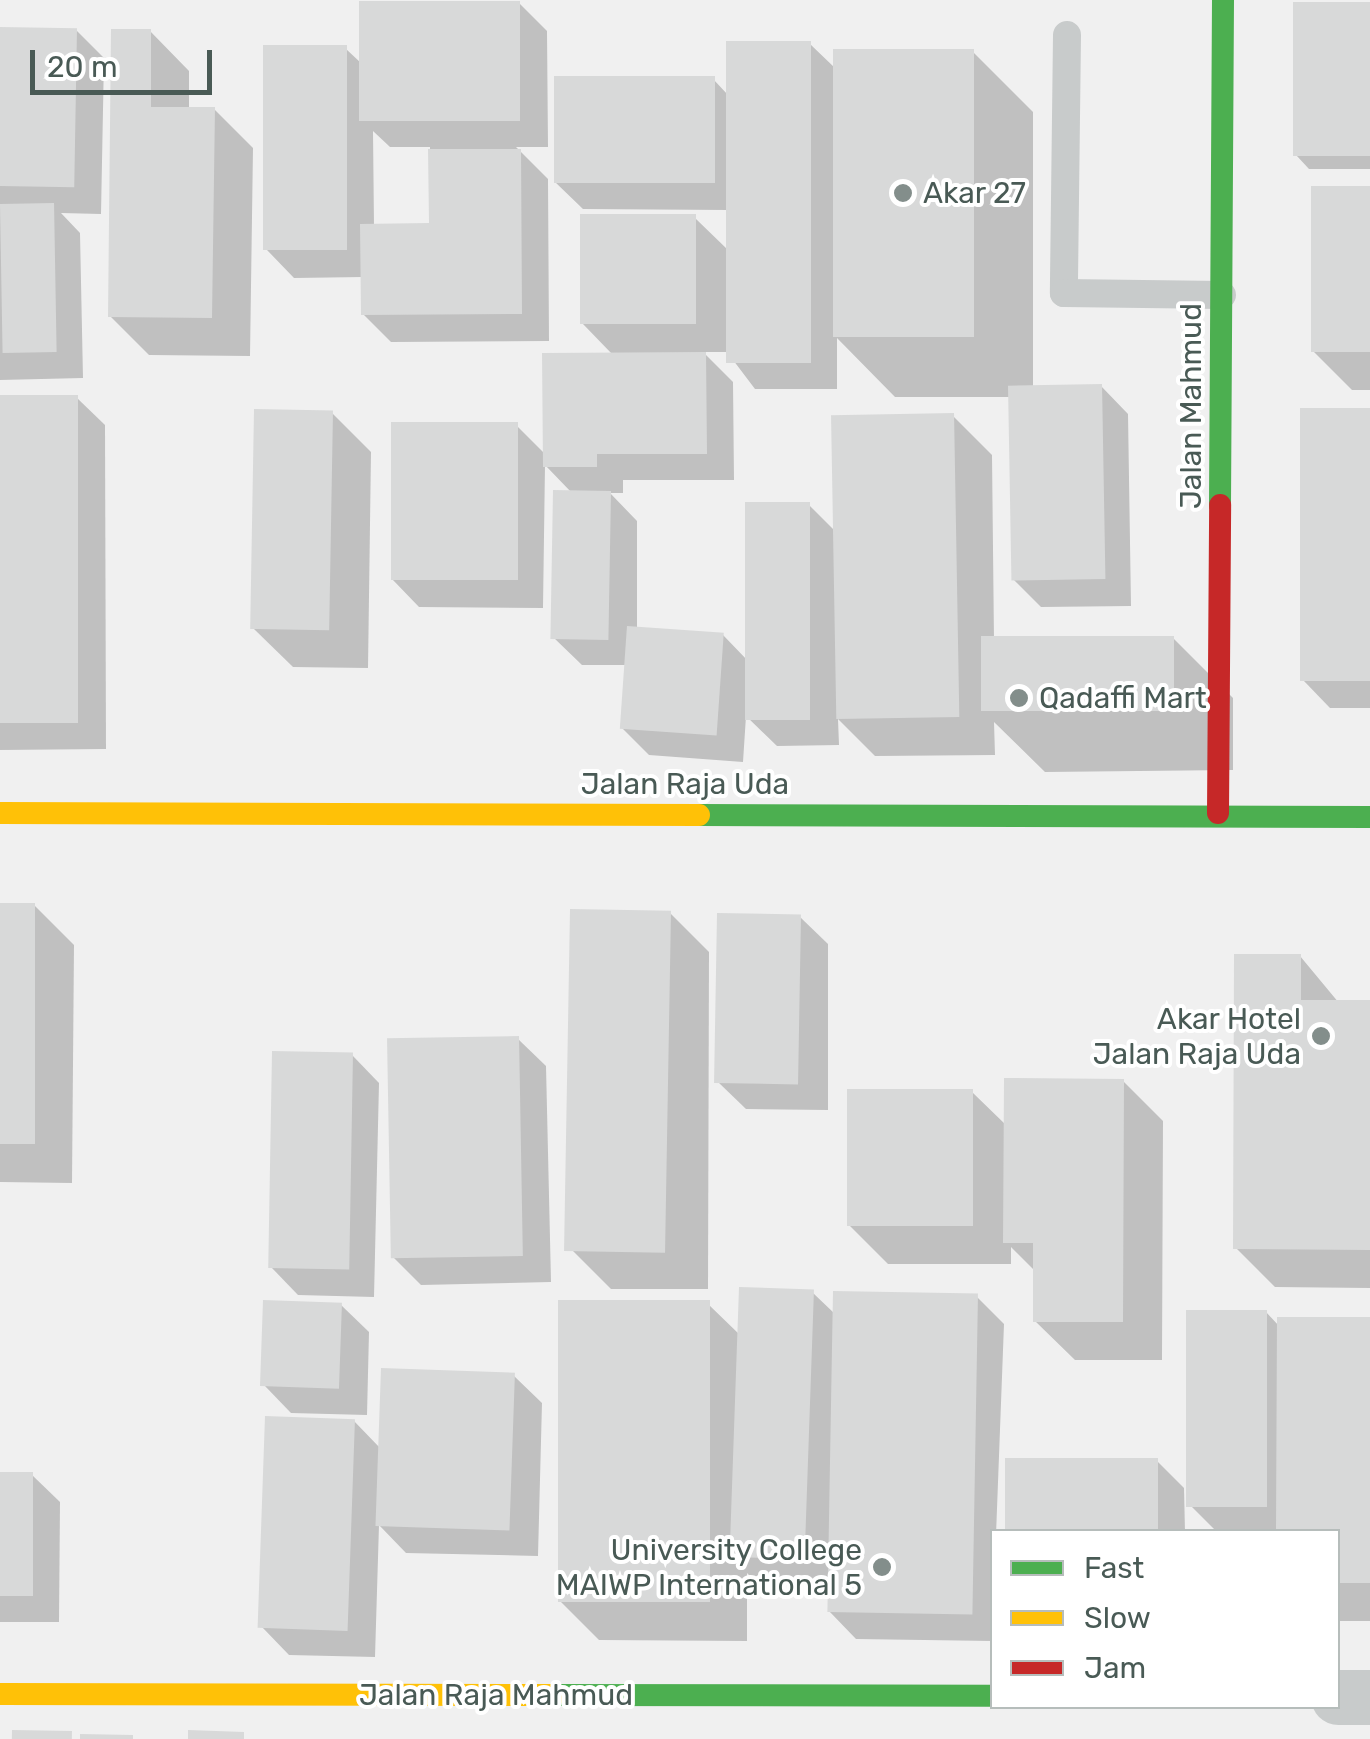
<!DOCTYPE html>
<html>
<head>
<meta charset="utf-8">
<style>
  body { margin:0 }
  #map { position:relative; width:1370px; height:1739px; overflow:hidden; background:#f0f0f0; font-family:Rubik,sans-serif }
  div>[style] { position:absolute }
  .shadow>* { inset:0; background:#0003 }
  .building>* { inset:0; background:#d8d9d9; transform-origin:0 0 }
  .lane>* { height:28px; margin:-14px; padding:0 14px; transform-origin:14px; border-radius:14px; background:#c8cbcb }
  .street>* { height:55px; margin:-27.5px; padding:0 27.5px; transform-origin:27.5px; border-radius:27.5px; background:#c8cbcb }
  .fast>* { height:22px; margin:-11px; padding:0 11px; transform-origin:11px; border-radius:11px; background:#4caf50 }
  .slow>* { height:22px; margin:-11px; padding:0 11px; transform-origin:11px; border-radius:11px; background:#ffc107 }
  .jam>* { height:22px; margin:-11px; padding:0 11px; transform-origin:11px; border-radius:11px; background:#c62828 }
  .dots>* { width:28px; height:28px; translate:-50% -50%; box-sizing:border-box; border:5px solid #fff; border-radius:50% }
  span { translate:-50% -50%; white-space:nowrap; text-align:center; line-height:1.15; -webkit-text-stroke:8px #fff; paint-order:stroke }
  .poi-label { font-size:30px; color:#495a55 }
  .left { translate:0 -50%; text-align:left }
  .right { translate:-100% -50%; text-align:right }
  .street-label { font-size:30px; color:#495a55 }
  .legend { position:absolute; left:990px; top:1529px; width:350px; height:180px; box-sizing:border-box; background:#fff; border:2px solid #b6bdbb; margin:0; padding:12px 18px; list-style:none; font-size:30px; color:#495a55 }
  .legend li { display:flex; align-items:center; gap:20px; height:50px }
  .legend b { width:50px; border:2px solid #b6bdbb }
  .scale { position:absolute; left:30px; top:50px; width:182px; height:45px; box-sizing:border-box; border:5px solid #495a55; border-top:0; padding-left:12px; font-size:30px; line-height:35px; white-space:nowrap; color:#495a55; -webkit-text-stroke:8px #fff; paint-order:stroke }
</style>
</head>
<body>
<div id="map">
  <div class="shadow">
    <div style="clip-path:polygon(evenodd,519px 3px,547px 31px,548px 147px,516px 147px,548px 179px,549px 341px,391px 342px,363px 314px,363px 277px,294px 278px,267px 250px,345px 48px,362px 64px,519px 3px,373px 131px,390px 147px,430px 147px,431px 226px,374px 226px,373px 131px)"></div>
    <div style="clip-path:polygon(1370px 4px,1370px 169px,1309px 169px,1296px 155px)"></div>
    <div style="clip-path:polygon(0 29px,76px 30px,104px 58px,101px 214px,61px 213px,80px 233px,83px 378px,0 380px)"></div>
    <div style="clip-path:polygon(150px 31px,189px 71px,189px 109px,214px 109px,253px 148px,250px 356px,149px 355px,110px 316px)"></div>
    <div style="clip-path:polygon(810px 44px,835px 68px,973px 52px,1033px 112px,1033px 387px,1101px 386px,1128px 414px,1131px 606px,1041px 607px,1013px 579px,1011px 397px,895px 397px,837px 338px,837px 389px,755px 389px,727px 352px,703px 352px,733px 382px,734px 480px,623px 480px,623px 493px,610px 493px,637px 521px,637px 629px,723px 635px,749px 662px,809px 505px,834px 530px,953px 416px,992px 455px,994px 640px,1173px 638px,1233px 698px,1233px 770px,1045px 772px,994px 722px,995px 755px,875px 756px,838px 719px,839px 745px,777px 746px,746px 716px,743px 762px,649px 755px,622px 728px,627px 665px,582px 665px,554px 638px,572px 493px,545px 465px,543px 608px,419px 607px,392px 579px,517px 426px,545px 454px,613px 355px,582px 323px,695px 218px,728px 250px,728px 210px,583px 209px,555px 182px,714px 80px,728px 95px)"></div>
    <div style="clip-path:polygon(1370px 189px,1370px 390px,1352px 390px,1313px 351px)"></div>
    <div style="clip-path:polygon(0 398px,77px 398px,105px 425px,106px 749px,0 750px)"></div>
    <div style="clip-path:polygon(1370px 411px,1370px 708px,1330px 708px,1303px 680px)"></div>
    <div style="clip-path:polygon(332px 413px,371px 452px,368px 668px,293px 667px,253px 628px)"></div>
    <div style="clip-path:polygon(0 905px,34px 905px,74px 945px,72px 1183px,0 1182px)"></div>
    <div style="clip-path:polygon(670px 913px,709px 952px,708px 1289px,611px 1289px,572px 1250px)"></div>
    <div style="clip-path:polygon(800px 917px,828px 944px,828px 1110px,746px 1109px,718px 1082px)"></div>
    <div style="clip-path:polygon(1300px 956px,1339px 1003px,1370px 1003px,1370px 1288px,1275px 1287px,1236px 1248px)"></div>
    <div style="clip-path:polygon(518px 1039px,546px 1066px,551px 1282px,421px 1285px,394px 1258px)"></div>
    <div style="clip-path:polygon(352px 1055px,379px 1083px,374px 1297px,298px 1295px,271px 1267px)"></div>
    <div style="clip-path:polygon(1123px 1081px,1163px 1121px,1162px 1360px,1075px 1360px,1035px 1321px,1035px 1271px,1011px 1247px,1011px 1264px,888px 1264px,849px 1225px,972px 1092px,1007px 1126px)"></div>
    <div style="clip-path:polygon(813px 1293px,835px 1314px,977px 1297px,1004px 1324px,992px 1641px,856px 1639px,829px 1611px,829px 1587px,758px 1584px,747px 1573px,747px 1641px,599px 1640px,560px 1601px,708px 1304px,740px 1335px)"></div>
    <div style="clip-path:polygon(341px 1305px,369px 1332px,367px 1415px,291px 1413px,264px 1385px)"></div>
    <div style="clip-path:polygon(1266px 1312px,1279px 1326px,1370px 1320px,1370px 1621px,1338px 1621px,1338px 1532px,1217px 1532px,1191px 1506px)"></div>
    <div style="clip-path:polygon(514px 1376px,542px 1403px,538px 1556px,406px 1553px,379px 1525px,375px 1657px,289px 1655px,262px 1627px,354px 1421px,381px 1449px)"></div>
    <div style="clip-path:polygon(1157px 1461px,1184px 1488px,1185px 1532px,1008px 1532px)"></div>
    <div style="clip-path:polygon(0 1475px,32px 1475px,60px 1502px,59px 1622px,0 1622px)"></div>
  </div>
  <div class="building">
    <div style="left:520px;top:1px;width:120px;height:161px;rotate:90deg"></div>
    <div style="left:1293px;top:2px;width:77px;height:154px"></div>
    <div style="left:0;top:27px;width:77px;height:159px;rotate:1deg"></div>
    <div style="clip-path:polygon(111px 29px,151px 29px,151px 107px,215px 107px,212px 318px,108px 317px)"></div>
    <div style="left:726px;top:41px;width:85px;height:322px"></div>
    <div style="left:347px;top:45px;width:205px;height:84px;rotate:90deg"></div>
    <div style="left:833px;top:49px;width:141px;height:288px"></div>
    <div style="left:554px;top:76px;width:161px;height:107px"></div>
    <div style="clip-path:polygon(428px 149px,521px 149px,522px 314px,361px 315px,360px 224px,429px 223px)"></div>
    <div style="left:1311px;top:186px;width:59px;height:166px"></div>
    <div style="left:54px;top:203px;width:149px;height:54px;rotate:89deg"></div>
    <div style="left:580px;top:214px;width:116px;height:110px"></div>
    <div style="clip-path:polygon(706px 352px,707px 454px,597px 454px,597px 467px,543px 467px,542px 353px)"></div>
    <div style="left:1102px;top:384px;width:195px;height:94px;rotate:89deg"></div>
    <div style="left:78px;top:395px;width:328px;height:78px;rotate:90deg"></div>
    <div style="left:1300px;top:408px;width:70px;height:273px"></div>
    <div style="left:254px;top:409px;width:79px;height:220px;rotate:1deg"></div>
    <div style="left:954px;top:413px;width:304px;height:123px;rotate:89deg"></div>
    <div style="left:391px;top:422px;width:127px;height:158px"></div>
    <div style="left:553px;top:490px;width:58px;height:149px;rotate:1deg"></div>
    <div style="left:745px;top:502px;width:65px;height:218px"></div>
    <div style="left:627px;top:626px;width:97px;height:103px;rotate:4deg"></div>
    <div style="left:1174px;top:636px;width:75px;height:193px;rotate:90deg"></div>
    <div style="left:0;top:903px;width:35px;height:241px"></div>
    <div style="left:570px;top:909px;width:101px;height:342px;rotate:1deg"></div>
    <div style="left:717px;top:913px;width:84px;height:170px;rotate:1deg"></div>
    <div style="clip-path:polygon(1234px 954px,1301px 954px,1301px 1000px,1370px 1000px,1370px 1250px,1233px 1249px)"></div>
    <div style="left:519px;top:1036px;width:220px;height:132px;rotate:89deg"></div>
    <div style="left:272px;top:1051px;width:81px;height:217px;rotate:1deg"></div>
    <div style="clip-path:polygon(1004px 1078px,1124px 1079px,1123px 1322px,1033px 1322px,1033px 1243px,1003px 1243px)"></div>
    <div style="left:847px;top:1089px;width:126px;height:137px"></div>
    <div style="left:739px;top:1287px;width:75px;height:270px;rotate:2deg"></div>
    <div style="left:833px;top:1291px;width:145px;height:321px;rotate:1deg"></div>
    <div style="left:263px;top:1300px;width:79px;height:86px;rotate:2deg"></div>
    <div style="left:558px;top:1300px;width:152px;height:302px"></div>
    <div style="left:1186px;top:1310px;width:81px;height:197px"></div>
    <div style="clip-path:polygon(1277px 1317px,1370px 1317px,1370px 1583px,1338px 1583px,1338px 1532px,1276px 1532px)"></div>
    <div style="left:381px;top:1368px;width:134px;height:158px;rotate:2deg"></div>
    <div style="left:265px;top:1416px;width:90px;height:212px;rotate:2deg"></div>
    <div style="left:1158px;top:1458px;width:74px;height:153px;rotate:90deg"></div>
    <div style="left:0;top:1472px;width:33px;height:124px"></div>
    <div style="left:12px;top:1730px;width:60px;height:9px;rotate:1deg"></div>
    <div style="clip-path:polygon(188px 1730px,244px 1732px,244px 1739px,188px 1739px)"></div>
    <div style="clip-path:polygon(80px 1734px,133px 1735px,133px 1739px,80px 1739px)"></div>
  </div>
  <div class="lane">
    <div style="left:1067px;top:35px;width:258px;rotate:90.7deg"></div>
    <div style="left:1064px;top:293px;width:158px;rotate:0.7deg"></div>
  </div>
  <div class="street">
    <div style="left:1338px;top:1697px;width:32px"></div>
  </div>
  <div class="fast">
    <div style="left:1220px;top:505px;width:505px;rotate:-89.66deg"></div>
    <div style="left:699px;top:815px;width:671px;rotate:0.17deg"></div>
    <div style="left:554px;top:1695px;width:438px;rotate:0.1deg"></div>
  </div>
  <div class="slow">
    <div style="left:0;top:813px;width:699px;rotate:0.16deg"></div>
    <div style="left:0;top:1694px;width:554px;rotate:0.1deg"></div>
  </div>
  <div class="jam">
    <div style="left:1218px;top:813px;width:308px;rotate:-89.6deg"></div>
  </div>
  <div class="dots">
    <div style="left:903px;top:193px;background:#838e8b"></div>
    <div style="left:1019px;top:698px;background:#838e8b"></div>
    <div style="left:1321px;top:1036px;background:#838e8b"></div>
    <div style="left:882px;top:1567px;background:#838e8b"></div>
  </div>
  <div class="poi-label">
    <span class="left" style="left:923px;top:193px">Akar 27</span>
    <span class="left" style="left:1039px;top:698px">Qadaffi Mart</span>
    <span class="right" style="left:1301px;top:1036px">Akar Hotel<br>Jalan Raja Uda</span>
    <span class="right" style="left:862px;top:1567px">University College<br>MAIWP International 5</span>
  </div>
  <div class="street-label">
    <span style="left:1191px;top:406px;rotate:-90deg">Jalan Mahmud</span>
    <span style="left:685px;top:784px">Jalan Raja Uda</span>
    <span style="left:496px;top:1695px">Jalan Raja Mahmud</span>
  </div>
  <ul class="legend">
  <li><b style="height:12px;background:#4caf50"></b>Fast</li>
  <li><b style="height:12px;background:#ffc107"></b>Slow</li>
  <li><b style="height:12px;background:#c62828"></b>Jam</li>
  </ul>
  <div class="scale">20 m</div>
</div>
</body>
</html>
